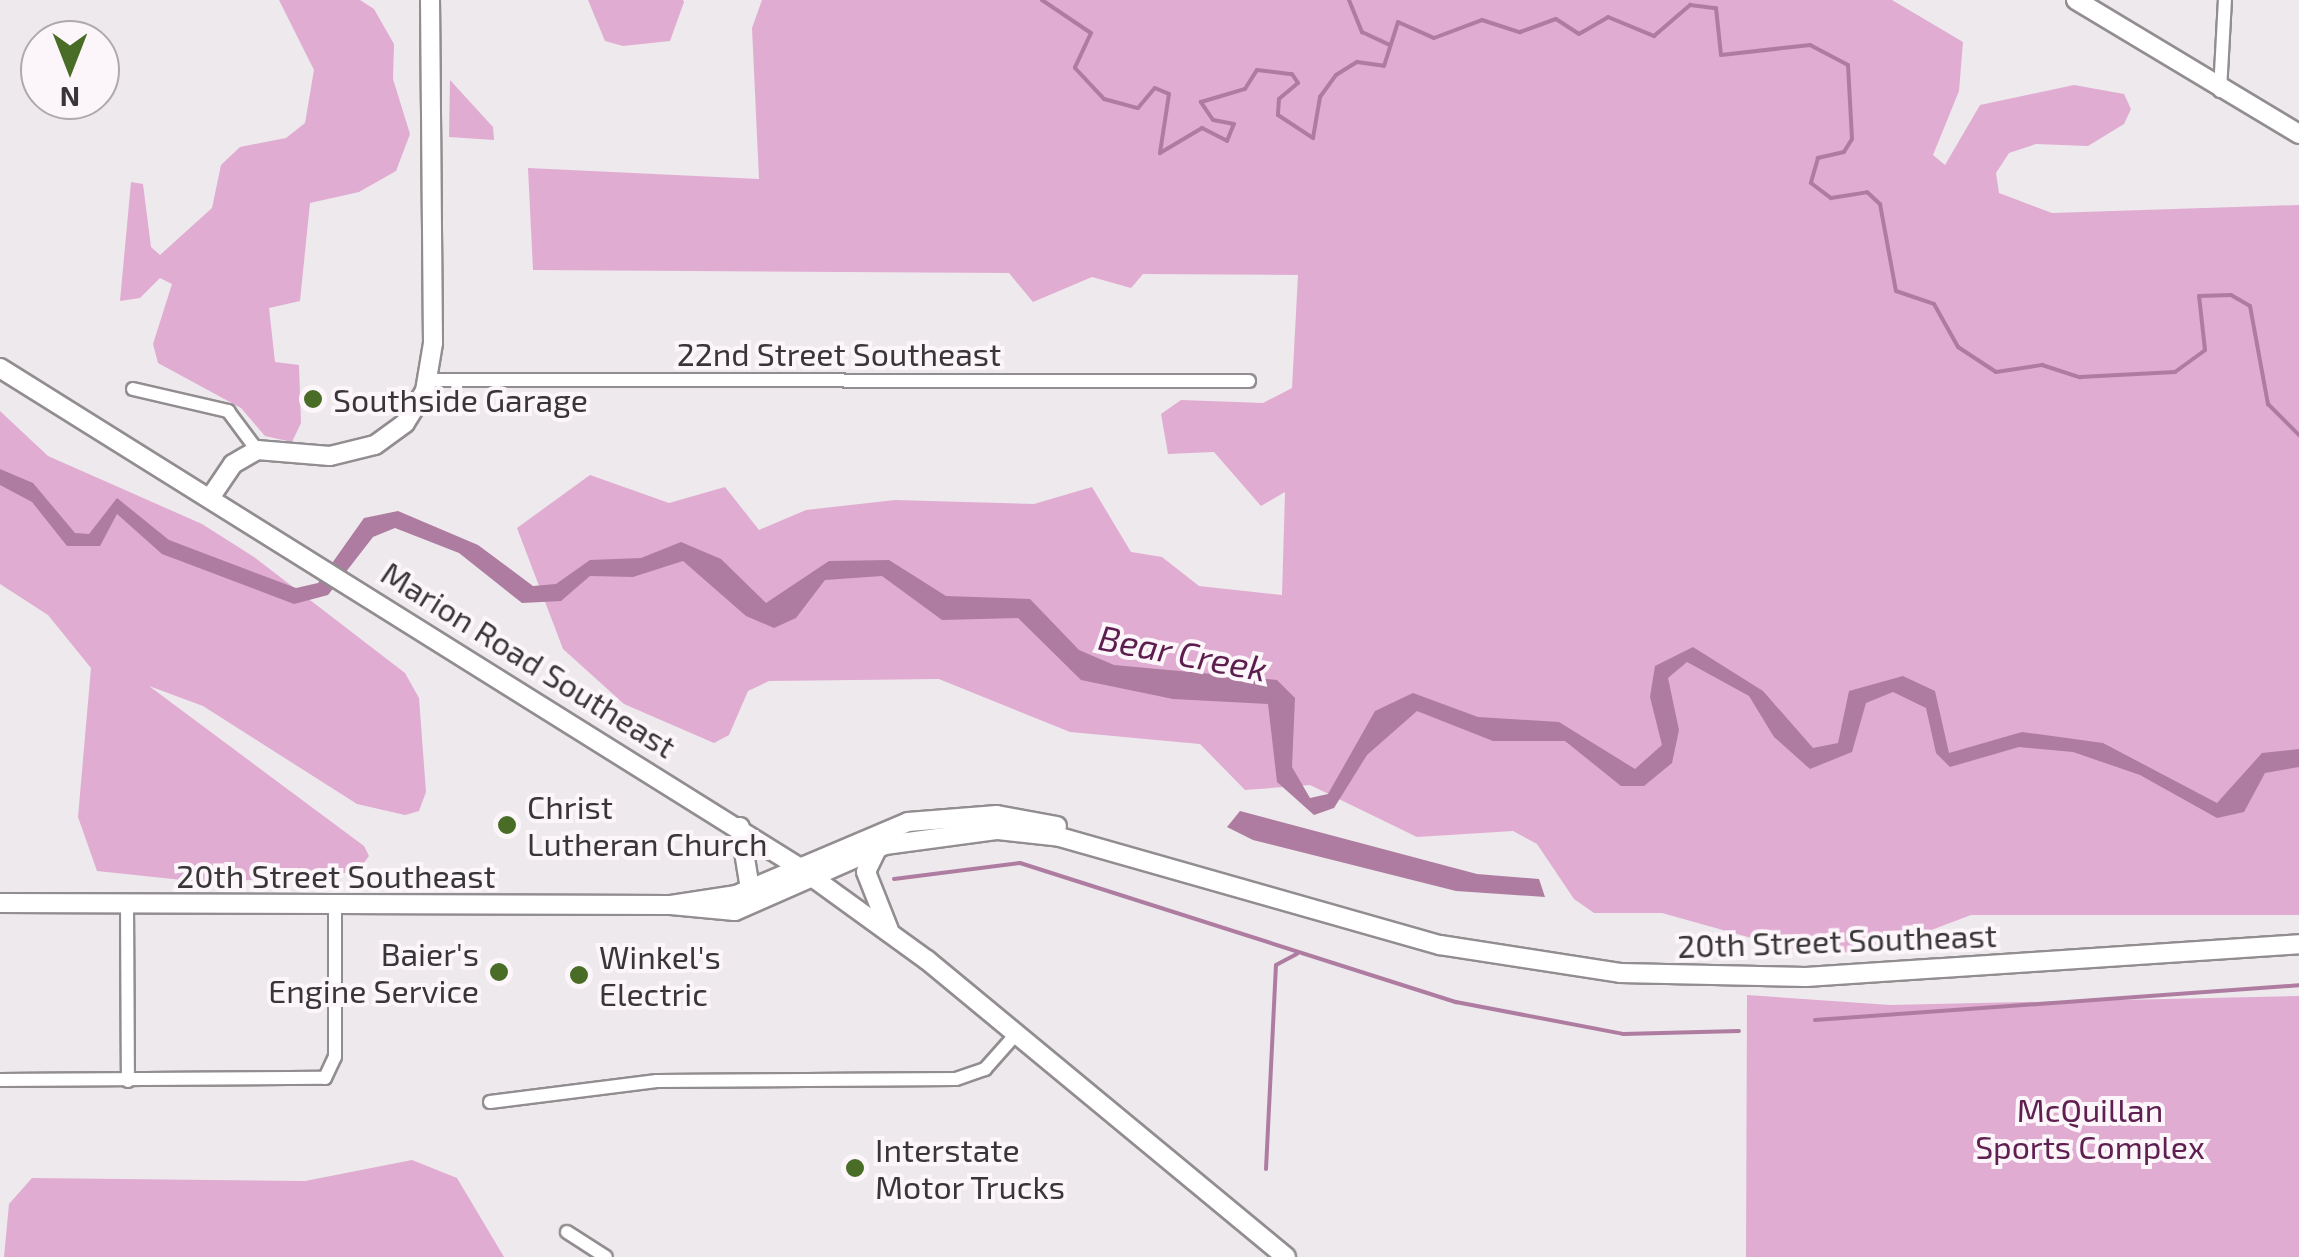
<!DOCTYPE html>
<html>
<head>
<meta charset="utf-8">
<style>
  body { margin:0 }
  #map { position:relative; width:2299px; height:1257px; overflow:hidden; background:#eee9ed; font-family:"Exo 2",sans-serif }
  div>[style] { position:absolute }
  .green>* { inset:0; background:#e0acd1 }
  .water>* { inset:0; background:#af7ca1 }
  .stream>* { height:4px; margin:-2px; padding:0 2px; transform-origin:2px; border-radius:2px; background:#af7ca1 }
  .roads { filter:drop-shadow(2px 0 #928d90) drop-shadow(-2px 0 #928d90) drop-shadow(0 2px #928d90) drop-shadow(0 -2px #928d90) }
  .street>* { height:12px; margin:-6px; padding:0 6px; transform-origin:6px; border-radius:6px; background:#fff }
  .secondary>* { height:18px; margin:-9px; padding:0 9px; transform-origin:9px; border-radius:9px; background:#fff }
  .dots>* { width:28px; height:28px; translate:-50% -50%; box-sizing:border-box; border:5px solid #fcf6fa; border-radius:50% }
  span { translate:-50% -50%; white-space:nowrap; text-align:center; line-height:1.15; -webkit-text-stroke:8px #fcf6fa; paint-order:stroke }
  .street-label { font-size:32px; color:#383637 }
  .poi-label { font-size:32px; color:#383637 }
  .left { translate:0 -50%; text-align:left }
  .right { translate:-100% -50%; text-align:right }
  .park-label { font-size:32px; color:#5f2051 }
  .water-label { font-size:35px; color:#5d1e4f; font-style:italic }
  .north { position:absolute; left:20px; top:20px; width:100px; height:100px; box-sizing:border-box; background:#fcf6fa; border:2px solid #aea9ac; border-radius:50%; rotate:180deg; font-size:28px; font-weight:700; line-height:40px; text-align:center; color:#383637 }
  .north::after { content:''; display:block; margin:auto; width:35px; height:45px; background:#496d26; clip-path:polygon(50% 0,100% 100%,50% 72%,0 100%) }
</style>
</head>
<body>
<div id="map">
  <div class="green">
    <div style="clip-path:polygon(279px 0,360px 0,374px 9px,394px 44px,393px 79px,410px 134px,396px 171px,359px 192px,310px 203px,300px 301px,269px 308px,275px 362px,299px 365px,301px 423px,292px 442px,265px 436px,241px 408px,158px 363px,153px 344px,172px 284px,160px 278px,140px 298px,120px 301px,131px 182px,143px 184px,151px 247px,160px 255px,212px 208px,221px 165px,240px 147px,286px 138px,305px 123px,314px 70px)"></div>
    <div style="clip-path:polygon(588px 0,683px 0,684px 2px,670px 41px,623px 46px,605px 41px)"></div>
    <div style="clip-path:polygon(762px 0,1892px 0,1963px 42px,1959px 91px,1933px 155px,1945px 165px,1980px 105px,2074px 85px,2124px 94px,2131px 109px,2124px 124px,2088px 146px,2036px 144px,2009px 153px,1996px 173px,1999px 193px,2052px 213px,2299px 205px,2299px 915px,1971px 915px,1873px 952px,1805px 953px,1662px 913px,1594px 913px,1574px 899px,1537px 844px,1513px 831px,1417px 837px,1310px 785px,1245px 790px,1200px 744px,1070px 732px,939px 679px,769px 681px,748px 691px,729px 735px,714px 743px,624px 704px,563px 649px,517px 528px,590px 475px,669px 503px,725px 487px,759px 530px,806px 510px,895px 500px,1034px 504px,1092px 487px,1131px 552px,1162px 557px,1199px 586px,1282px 595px,1285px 492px,1261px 506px,1214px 452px,1168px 454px,1161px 414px,1181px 400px,1263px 403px,1292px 388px,1298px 275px,1143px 274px,1131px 288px,1092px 277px,1033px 302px,1009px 273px,533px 270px,528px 168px,759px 179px,752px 28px)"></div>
    <div style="clip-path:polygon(450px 80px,493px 127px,494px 140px,449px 137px)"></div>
    <div style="clip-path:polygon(0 411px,48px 456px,202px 524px,254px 557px,405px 673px,419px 698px,426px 792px,419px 811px,405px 815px,357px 804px,203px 706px,149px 686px,364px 846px,369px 856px,357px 872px,211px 883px,97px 871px,78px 817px,91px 668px,48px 615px,0 584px)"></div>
    <div style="clip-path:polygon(1747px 995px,1890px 1005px,2299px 996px,2299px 1257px,1746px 1257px)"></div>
    <div style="clip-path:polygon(412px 1160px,457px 1178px,504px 1257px,4px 1257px,9px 1204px,32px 1178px,305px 1181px)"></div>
  </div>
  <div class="water">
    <div style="clip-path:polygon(0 469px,33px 483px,75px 533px,89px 534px,117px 498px,169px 540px,296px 588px,318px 583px,364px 518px,398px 511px,478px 545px,533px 586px,556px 584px,590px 560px,641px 558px,681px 542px,721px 559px,766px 603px,829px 561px,889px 560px,946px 596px,1030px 599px,1079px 650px,1114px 665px,1277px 680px,1295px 698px,1292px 767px,1310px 798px,1328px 794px,1375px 711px,1413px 693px,1478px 717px,1559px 722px,1635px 769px,1662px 745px,1650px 697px,1655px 666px,1693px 647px,1763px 691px,1813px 748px,1838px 743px,1849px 691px,1903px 676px,1935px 691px,1949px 753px,2022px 732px,2103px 743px,2217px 803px,2262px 753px,2299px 749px,2299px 767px,2265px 773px,2244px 812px,2217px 818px,2140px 775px,2073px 752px,2019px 747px,1950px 767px,1936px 753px,1926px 708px,1893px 692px,1866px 703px,1852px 752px,1810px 769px,1774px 737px,1749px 696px,1687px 662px,1668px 678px,1679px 730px,1672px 763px,1644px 786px,1621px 786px,1565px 741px,1493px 741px,1417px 711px,1367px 755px,1334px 808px,1314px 815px,1277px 782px,1268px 704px,1173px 699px,1081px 680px,1018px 618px,942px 620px,882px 576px,825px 580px,796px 618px,774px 628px,746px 616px,683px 561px,633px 577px,590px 576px,561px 601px,522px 603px,459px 553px,395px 528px,373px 537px,328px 595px,294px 604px,162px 554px,117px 514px,100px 546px,67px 546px,32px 502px,0 485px)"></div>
    <div style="clip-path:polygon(1240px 811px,1477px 874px,1539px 879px,1545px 897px,1456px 891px,1253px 840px,1227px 827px)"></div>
  </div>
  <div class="stream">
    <div style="left:1042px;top:0;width:59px;rotate:34deg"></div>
    <div style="left:1091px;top:33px;width:38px;rotate:115deg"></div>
    <div style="left:1075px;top:68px;width:42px;rotate:46.9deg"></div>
    <div style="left:1104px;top:99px;width:35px;rotate:15deg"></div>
    <div style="left:1138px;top:108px;width:26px;rotate:-50deg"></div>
    <div style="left:1155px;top:88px;width:15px;rotate:23deg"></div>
    <div style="left:1169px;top:94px;width:60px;rotate:98.7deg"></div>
    <div style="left:1160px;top:153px;width:49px;rotate:-30.8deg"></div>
    <div style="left:1202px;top:128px;width:28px;rotate:27deg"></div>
    <div style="left:1227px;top:141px;width:18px;rotate:-68deg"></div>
    <div style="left:1234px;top:124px;width:21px;rotate:-169deg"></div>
    <div style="left:1213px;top:120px;width:22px;rotate:-124deg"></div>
    <div style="left:1201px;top:102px;width:46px;rotate:-16.5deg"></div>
    <div style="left:1245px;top:89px;width:22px;rotate:-58deg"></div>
    <div style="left:1257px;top:70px;width:35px;rotate:7deg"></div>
    <div style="left:1292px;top:74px;width:11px;rotate:56deg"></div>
    <div style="left:1298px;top:83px;width:25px;rotate:140deg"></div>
    <div style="left:1279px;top:99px;width:16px;rotate:94deg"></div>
    <div style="left:1278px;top:115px;width:42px;rotate:33.3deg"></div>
    <div style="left:1313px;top:138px;width:42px;rotate:-80.3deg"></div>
    <div style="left:1320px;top:97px;width:27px;rotate:-54deg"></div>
    <div style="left:1336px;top:75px;width:25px;rotate:-32deg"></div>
    <div style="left:1357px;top:62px;width:27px;rotate:8deg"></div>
    <div style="left:1384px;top:66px;width:46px;rotate:-72.3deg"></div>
    <div style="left:1398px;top:22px;width:39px;rotate:24deg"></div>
    <div style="left:1434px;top:38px;width:51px;rotate:-20.6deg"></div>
    <div style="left:1482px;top:20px;width:40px;rotate:18deg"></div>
    <div style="left:1520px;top:32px;width:38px;rotate:-20deg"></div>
    <div style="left:1556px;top:19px;width:27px;rotate:33deg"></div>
    <div style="left:1579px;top:34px;width:34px;rotate:-30deg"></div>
    <div style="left:1608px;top:17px;width:50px;rotate:22.4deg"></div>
    <div style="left:1654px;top:36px;width:48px;rotate:-40.7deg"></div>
    <div style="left:1690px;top:5px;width:26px;rotate:7deg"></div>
    <div style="left:1716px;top:8px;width:47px;rotate:83.9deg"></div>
    <div style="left:1721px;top:55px;width:90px;rotate:-6.4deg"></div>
    <div style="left:1810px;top:45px;width:43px;rotate:27.8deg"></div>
    <div style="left:1848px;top:65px;width:74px;rotate:86.9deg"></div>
    <div style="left:1852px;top:139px;width:15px;rotate:122deg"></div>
    <div style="left:1844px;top:152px;width:27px;rotate:167deg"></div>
    <div style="left:1818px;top:158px;width:26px;rotate:106deg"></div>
    <div style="left:1811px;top:183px;width:25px;rotate:37deg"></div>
    <div style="left:1831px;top:198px;width:36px;rotate:-9deg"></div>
    <div style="left:1867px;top:192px;width:18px;rotate:43deg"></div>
    <div style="left:1880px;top:204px;width:88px;rotate:79.6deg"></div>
    <div style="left:1896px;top:291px;width:40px;rotate:18.9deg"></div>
    <div style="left:1934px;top:304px;width:49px;rotate:60.8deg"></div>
    <div style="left:1958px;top:347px;width:45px;rotate:33.3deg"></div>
    <div style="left:1996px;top:372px;width:47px;rotate:-8.7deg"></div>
    <div style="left:2042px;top:365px;width:40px;rotate:18deg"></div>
    <div style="left:2080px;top:377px;width:95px;rotate:-3deg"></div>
    <div style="left:2175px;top:372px;width:37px;rotate:-36deg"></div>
    <div style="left:2205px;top:350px;width:54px;rotate:-96.3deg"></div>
    <div style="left:2199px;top:296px;width:32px;rotate:-2deg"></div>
    <div style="left:2231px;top:295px;width:22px;rotate:30deg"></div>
    <div style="left:2250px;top:306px;width:100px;rotate:79.6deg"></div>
    <div style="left:2268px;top:404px;width:44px;rotate:45deg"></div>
    <div style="left:1349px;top:0;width:35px;rotate:68deg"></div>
    <div style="left:1362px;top:32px;width:31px;rotate:25deg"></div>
    <div style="left:894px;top:879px;width:127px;rotate:-7.2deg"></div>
    <div style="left:1020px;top:863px;width:458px;rotate:17.7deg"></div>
    <div style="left:1456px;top:1002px;width:170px;rotate:10.8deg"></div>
    <div style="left:1623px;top:1034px;width:116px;rotate:-1.5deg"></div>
    <div style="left:1815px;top:1020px;width:485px;rotate:-4.1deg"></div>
    <div style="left:1266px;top:1169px;width:204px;rotate:-87.2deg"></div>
    <div style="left:1276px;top:965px;width:24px;rotate:-28deg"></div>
  </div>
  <div class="roads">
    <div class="street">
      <div style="left:2220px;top:91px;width:91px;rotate:-86.9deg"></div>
      <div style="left:428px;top:380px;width:821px;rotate:0.07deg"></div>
      <div style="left:133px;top:389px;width:98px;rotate:13deg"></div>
      <div style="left:228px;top:411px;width:49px;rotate:53.4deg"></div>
      <div style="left:127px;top:903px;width:178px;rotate:89.7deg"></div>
      <div style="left:0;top:1080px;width:325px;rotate:-0.4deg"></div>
      <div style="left:325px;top:1078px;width:23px;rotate:-65deg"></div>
      <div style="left:335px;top:1057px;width:153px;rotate:-90deg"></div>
      <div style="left:490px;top:1102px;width:168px;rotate:-7.2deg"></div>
      <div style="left:657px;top:1081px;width:299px;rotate:-0.4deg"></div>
      <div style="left:956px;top:1079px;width:31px;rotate:-19deg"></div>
      <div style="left:985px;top:1069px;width:48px;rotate:-48.4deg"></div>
      <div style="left:567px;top:1232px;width:46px;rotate:32.7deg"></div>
    </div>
    <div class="secondary">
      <div style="left:2076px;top:0;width:260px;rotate:31deg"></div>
      <div style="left:0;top:368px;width:940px;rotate:32deg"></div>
      <div style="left:797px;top:866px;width:160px;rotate:35.9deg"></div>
      <div style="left:927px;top:960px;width:466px;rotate:39.6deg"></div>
      <div style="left:210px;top:498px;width:41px;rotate:-55.9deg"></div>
      <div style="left:233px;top:464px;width:28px;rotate:-30deg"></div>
      <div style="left:257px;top:450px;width:73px;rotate:4.7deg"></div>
      <div style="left:330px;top:456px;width:46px;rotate:-13.7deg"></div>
      <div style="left:375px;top:445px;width:37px;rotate:-36deg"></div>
      <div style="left:405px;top:423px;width:38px;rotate:-58deg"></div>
      <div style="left:425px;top:391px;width:49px;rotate:-80.5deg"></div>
      <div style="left:433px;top:343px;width:343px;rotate:-90.5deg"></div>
      <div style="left:740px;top:827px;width:63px;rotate:80.8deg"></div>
      <div style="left:877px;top:849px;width:25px;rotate:116deg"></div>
      <div style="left:866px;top:872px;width:62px;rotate:68.4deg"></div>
      <div style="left:0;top:903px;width:671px;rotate:0.17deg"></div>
      <div style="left:671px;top:905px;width:66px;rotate:-8.7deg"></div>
      <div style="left:736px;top:895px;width:187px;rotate:-23deg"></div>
      <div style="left:908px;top:822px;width:89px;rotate:-4.5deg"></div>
      <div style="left:997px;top:815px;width:61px;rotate:10.4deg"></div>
      <div style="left:671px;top:905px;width:64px;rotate:5.4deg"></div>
      <div style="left:735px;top:911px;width:164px;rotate:-23.7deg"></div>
      <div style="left:885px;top:845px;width:114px;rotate:-7.6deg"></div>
      <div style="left:998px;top:830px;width:62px;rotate:6.4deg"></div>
      <div style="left:1060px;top:837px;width:395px;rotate:15.9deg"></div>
      <div style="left:1440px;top:945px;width:182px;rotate:8.8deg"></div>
      <div style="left:1620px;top:973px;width:186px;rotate:1.2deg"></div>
      <div style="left:1806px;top:977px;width:494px;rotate:-3.8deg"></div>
    </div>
  </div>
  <div class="dots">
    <div style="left:313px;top:399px;background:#496d26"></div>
    <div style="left:507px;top:825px;background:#496d26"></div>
    <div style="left:499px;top:972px;background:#496d26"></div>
    <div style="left:579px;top:975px;background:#496d26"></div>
    <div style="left:855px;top:1168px;background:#496d26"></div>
  </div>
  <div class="street-label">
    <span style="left:839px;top:353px">22nd Street Southeast</span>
    <span style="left:529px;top:659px;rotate:32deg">Marion Road Southeast</span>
    <span style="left:336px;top:875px">20th Street Southeast</span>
    <span style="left:1837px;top:940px;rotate:-2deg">20th Street Southeast</span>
  </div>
  <div class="poi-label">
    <span class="left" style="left:333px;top:399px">Southside Garage</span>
    <span class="left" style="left:527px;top:825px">Christ<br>Lutheran Church</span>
    <span class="right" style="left:479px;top:972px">Baier's<br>Engine Service</span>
    <span class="left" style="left:599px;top:975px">Winkel's<br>Electric</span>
    <span class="left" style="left:875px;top:1168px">Interstate<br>Motor Trucks</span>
  </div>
  <div class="park-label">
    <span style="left:2090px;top:1128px">McQuillan<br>Sports Complex</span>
  </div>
  <div class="water-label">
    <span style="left:1183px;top:652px;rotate:11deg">Bear Creek</span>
  </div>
  <div class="north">N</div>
</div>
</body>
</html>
